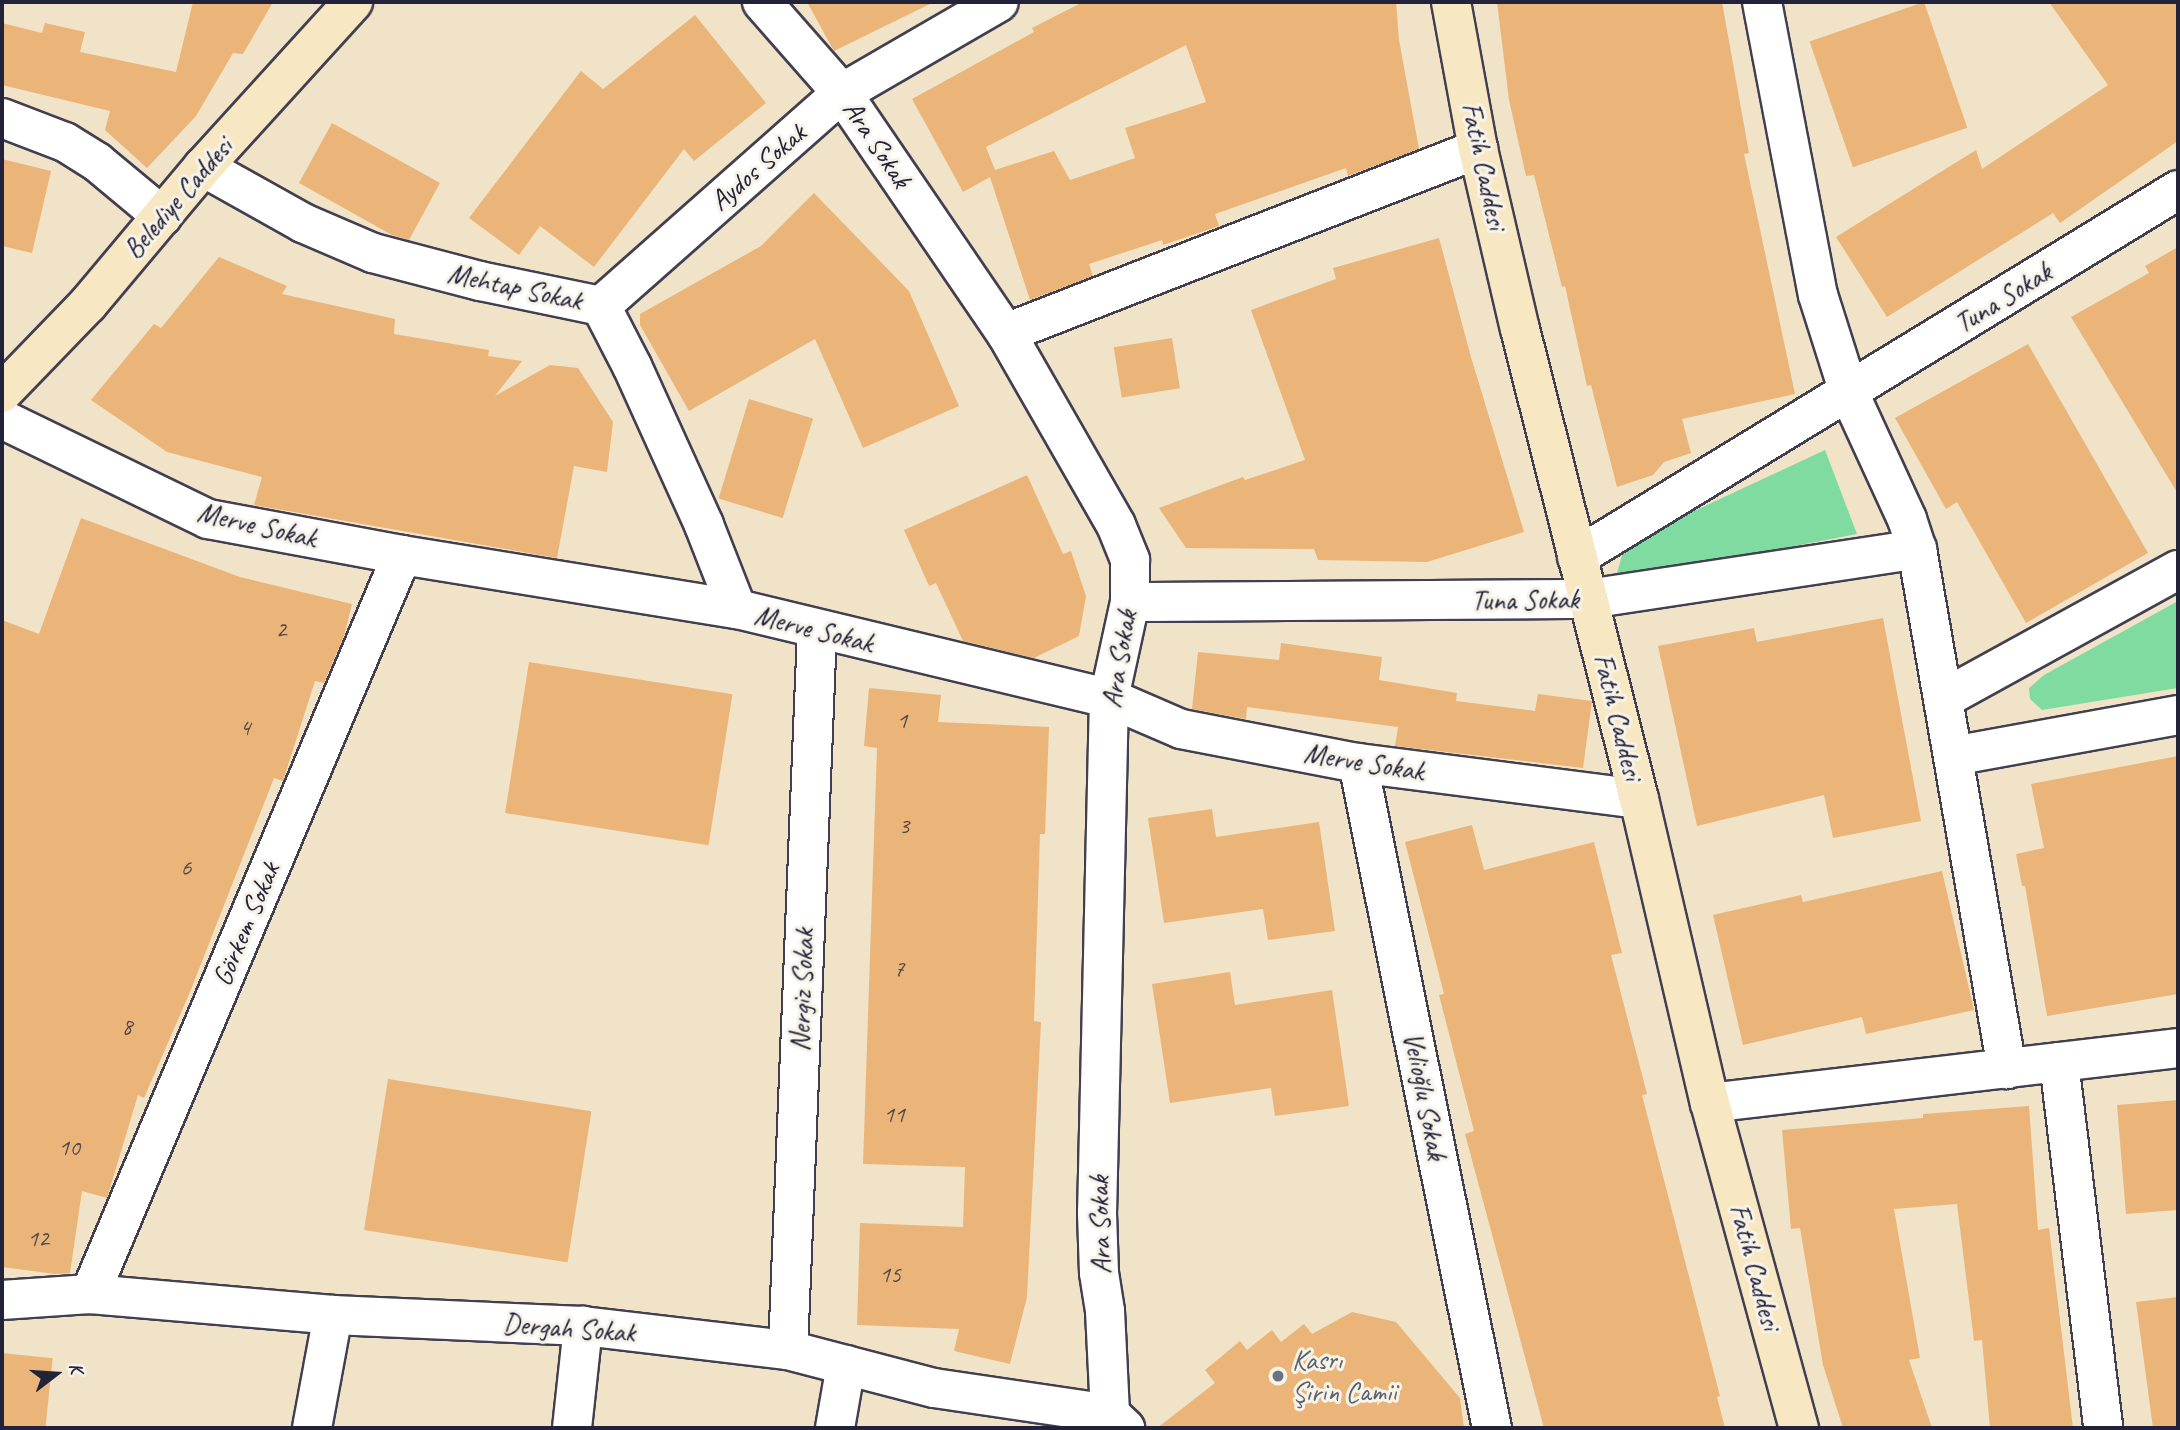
<!DOCTYPE html>
<html>
<head>
<meta charset="utf-8">
<style>
  body { margin:0 }
  #map { position:relative; width:2180px; height:1430px; overflow:hidden; background:#f0e3c8; font-family:Caveat,sans-serif }
  div>[style] { position:absolute }
  .green>* { inset:0; background:#80dba1 }
  .building>* { inset:0; background:#ebb579; transform-origin:0 0 }
  .roads { filter:drop-shadow(2px 0 #413f50) drop-shadow(-2px 0 #413f50) drop-shadow(0 2px #413f50) drop-shadow(0 -2px #413f50) }
  .street>* { height:38px; margin:-19px; padding:0 19px; transform-origin:19px; border-radius:19px; background:#fff }
  .secondary>* { height:38px; margin:-19px; padding:0 19px; transform-origin:19px; border-radius:19px; background:#f7e8c3 }
  .dots>* { width:19px; height:19px; translate:-50% -50%; box-sizing:border-box; border:4px solid #f7f3e8; border-radius:50% }
  span { translate:-50% -50%; white-space:nowrap; text-align:center; line-height:1.15; -webkit-text-stroke:6px #f7f3e8; paint-order:stroke }
  .number-label { font-size:24px; color:#54474a }
  .number-label span { -webkit-text-stroke-width:0 }
  .street-label { font-size:28px; color:#22223b }
  .worship-label { font-size:28px; color:#5b616d }
  .left { translate:0 -50%; text-align:left }
  .frame { position:absolute; inset:0; border:4px solid #22223b; pointer-events:none }
  .north { position:absolute; left:21px; top:1339px; width:70px; height:70px; -webkit-text-stroke:5px #f7f3e8; paint-order:stroke; rotate:73deg; font-size:19px; font-weight:700; line-height:28px; text-align:center; color:#22223b }
  .north::after { content:''; display:block; margin:auto; width:24px; height:32px; background:#22223b; clip-path:polygon(50% 0,100% 100%,50% 72%,0 100%) }
</style>
</head>
<body>
<div id="map">
  <div class="green">
    <div style="clip-path:polygon(1825px 450px,1857px 534px,1628px 578px,1617px 573px,1623px 552px,1632px 540px)"></div>
    <div style="clip-path:polygon(2178px 601px,2178px 688px,2042px 710px,2030px 699px,2029px 688px,2044px 675px)"></div>
  </div>
  <div class="building">
    <div style="clip-path:polygon(193px 2px,273px 2px,243px 54px,233px 53px,196px 116px,147px 168px,105px 130px,110px 111px,2px 85px,2px 23px,42px 33px,45px 23px,85px 32px,80px 52px,176px 72px)"></div>
    <div style="clip-path:polygon(807px 2px,934px 2px,834px 51px)"></div>
    <div style="clip-path:polygon(evenodd,1083px 2px,1396px 2px,1399px 40px,1419px 149px,1348px 176px,1346px 168px,1215px 214px,1219px 226px,1163px 245px,1162px 240px,1089px 264px,1093px 276px,1030px 300px,990px 177px,963px 192px,912px 99px,1034px 32px,1032px 28px,1083px 2px,1186px 45px,1206px 102px,1125px 128px,1135px 158px,1070px 180px,1054px 151px,995px 170px,986px 147px,1186px 45px)"></div>
    <div style="clip-path:polygon(1497px 2px,1722px 2px,1749px 153px,1744px 154px,1795px 394px,1682px 419px,1691px 453px,1664px 462px,1653px 475px,1617px 487px,1591px 385px,1587px 386px,1565px 286px,1562px 287px,1534px 175px,1526px 176px,1509px 100px)"></div>
    <div style="left:1924px;top:2px;width:133px;height:121px;rotate:71deg"></div>
    <div style="clip-path:polygon(2049px 2px,2178px 2px,2178px 141px,2060px 223px,2053px 213px,1887px 317px,1836px 237px,1976px 150px,1982px 169px,2108px 85px)"></div>
    <div style="clip-path:polygon(695px 15px,766px 103px,694px 161px,684px 149px,594px 267px,540px 226px,519px 255px,469px 218px,581px 71px,603px 89px)"></div>
    <div style="clip-path:polygon(332px 123px,440px 183px,409px 240px,392px 235px,299px 183px)"></div>
    <div style="clip-path:polygon(2px 159px,51px 171px,32px 253px,2px 246px)"></div>
    <div style="clip-path:polygon(814px 193px,909px 291px,959px 406px,863px 448px,815px 339px,689px 411px,640px 325px,640px 314px,761px 246px)"></div>
    <div style="clip-path:polygon(1439px 238px,1471px 357px,1524px 532px,1427px 562px,1318px 560px,1314px 549px,1186px 548px,1159px 508px,1243px 477px,1245px 480px,1305px 460px,1251px 310px,1336px 279px,1333px 268px)"></div>
    <div style="clip-path:polygon(2178px 247px,2178px 494px,2071px 317px,2149px 273px,2145px 266px)"></div>
    <div style="clip-path:polygon(219px 257px,287px 286px,282px 294px,395px 319px,394px 334px,489px 350px,488px 356px,522px 361px,495px 396px,550px 365px,578px 368px,613px 422px,607px 472px,574px 466px,557px 558px,254px 505px,262px 477px,167px 452px,91px 400px,154px 324px,161px 328px)"></div>
    <div style="left:1172px;top:338px;width:51px;height:59px;rotate:81deg"></div>
    <div style="clip-path:polygon(2028px 344px,2148px 553px,2026px 623px,1957px 502px,1946px 509px,1895px 418px)"></div>
    <div style="left:749px;top:399px;width:67px;height:104px;rotate:17deg"></div>
    <div style="clip-path:polygon(1027px 475px,1063px 554px,1071px 551px,1086px 596px,1079px 636px,1034px 658px,963px 641px,936px 583px,929px 586px,904px 530px)"></div>
    <div style="clip-path:polygon(81px 518px,240px 577px,352px 604px,344px 636px,324px 683px,315px 681px,283px 781px,274px 778px,190px 992px,144px 1098px,138px 1095px,107px 1198px,82px 1191px,70px 1273px,55px 1274px,2px 1267px,2px 620px,39px 634px)"></div>
    <div style="clip-path:polygon(1883px 618px,1921px 821px,1833px 838px,1824px 795px,1697px 826px,1658px 646px,1754px 628px,1757px 642px)"></div>
    <div style="clip-path:polygon(1281px 643px,1382px 657px,1379px 680px,1457px 693px,1456px 701px,1535px 711px,1538px 694px,1592px 701px,1583px 768px,1395px 746px,1398px 727px,1247px 707px,1246px 719px,1192px 709px,1198px 652px,1279px 660px)"></div>
    <div style="left:529px;top:662px;width:206px;height:153px;rotate:9deg"></div>
    <div style="clip-path:polygon(869px 688px,941px 695px,938px 722px,1049px 727px,1045px 834px,1040px 834px,1034px 1021px,1041px 1022px,1027px 1297px,1010px 1364px,954px 1351px,959px 1329px,857px 1325px,860px 1223px,963px 1227px,965px 1167px,863px 1164px,877px 748px,864px 746px)"></div>
    <div style="clip-path:polygon(2178px 756px,2178px 994px,2047px 1016px,2025px 886px,2022px 886px,2016px 854px,2044px 848px,2031px 784px)"></div>
    <div style="clip-path:polygon(1212px 809px,1216px 837px,1319px 822px,1335px 931px,1268px 940px,1263px 909px,1164px 923px,1148px 818px)"></div>
    <div style="clip-path:polygon(1472px 825px,1484px 870px,1594px 842px,1622px 953px,1611px 955px,1647px 1094px,1642px 1095px,1720px 1396px,1717px 1397px,1725px 1428px,1544px 1428px,1465px 1134px,1474px 1131px,1439px 995px,1444px 994px,1405px 842px)"></div>
    <div style="clip-path:polygon(1942px 871px,1974px 1010px,1866px 1034px,1862px 1017px,1743px 1045px,1713px 915px,1801px 895px,1803px 902px)"></div>
    <div style="clip-path:polygon(1230px 972px,1235px 1005px,1332px 990px,1349px 1106px,1275px 1116px,1271px 1088px,1170px 1103px,1152px 984px)"></div>
    <div style="left:388px;top:1079px;width:206px;height:153px;rotate:9deg"></div>
    <div style="clip-path:polygon(2178px 1100px,2178px 1210px,2126px 1214px,2117px 1105px)"></div>
    <div style="clip-path:polygon(2029px 1106px,2038px 1230px,2049px 1228px,2073px 1428px,1990px 1428px,1982px 1340px,1974px 1341px,1957px 1204px,1894px 1209px,1920px 1358px,1909px 1360px,1932px 1428px,1843px 1428px,1823px 1365px,1800px 1228px,1791px 1229px,1782px 1130px,1923px 1118px,1923px 1114px)"></div>
    <div style="clip-path:polygon(2178px 1297px,2178px 1428px,2153px 1428px,2136px 1302px)"></div>
    <div style="clip-path:polygon(1352px 1312px,1396px 1322px,1460px 1398px,1464px 1428px,1157px 1428px,1215px 1383px,1205px 1370px,1240px 1341px,1247px 1350px,1272px 1330px,1281px 1342px,1304px 1324px,1312px 1334px)"></div>
    <div style="left:2px;top:1353px;width:51px;height:75px;rotate:6deg"></div>
  </div>
  <div class="roads">
    <div class="street">
      <div style="left:762px;top:2px;width:121px;rotate:48.7deg"></div>
      <div style="left:842px;top:93px;width:291px;rotate:55.7deg"></div>
      <div style="left:1006px;top:333px;width:221px;rotate:60.2deg"></div>
      <div style="left:1116px;top:525px;width:38px;rotate:68deg"></div>
      <div style="left:1130px;top:560px;width:42px;rotate:90deg"></div>
      <div style="left:1130px;top:602px;width:98px;rotate:102.3deg"></div>
      <div style="left:1109px;top:698px;width:515px;rotate:91.33deg"></div>
      <div style="left:1097px;top:1213px;width:60px;rotate:88.1deg"></div>
      <div style="left:1099px;top:1273px;width:38px;rotate:81deg"></div>
      <div style="left:1105px;top:1311px;width:103px;rotate:87.2deg"></div>
      <div style="left:1110px;top:1414px;width:14px;rotate:98deg"></div>
      <div style="left:1762px;top:2px;width:298px;rotate:79.2deg"></div>
      <div style="left:1818px;top:295px;width:103px;rotate:72.4deg"></div>
      <div style="left:1849px;top:393px;width:139px;rotate:65.3deg"></div>
      <div style="left:1907px;top:519px;width:32px;rotate:72deg"></div>
      <div style="left:1917px;top:549px;width:528px;rotate:80.18deg"></div>
      <div style="left:2px;top:118px;width:67px;rotate:20.9deg"></div>
      <div style="left:65px;top:142px;width:38px;rotate:32deg"></div>
      <div style="left:97px;top:162px;width:85px;rotate:39.7deg"></div>
      <div style="left:203px;top:167px;width:115px;rotate:29.2deg"></div>
      <div style="left:303px;top:223px;width:76px;rotate:23.2deg"></div>
      <div style="left:373px;top:253px;width:111px;rotate:14.7deg"></div>
      <div style="left:480px;top:281px;width:124px;rotate:11.7deg"></div>
      <div style="left:601px;top:306px;width:68px;rotate:62.7deg"></div>
      <div style="left:632px;top:366px;width:175px;rotate:65.6deg"></div>
      <div style="left:704px;top:525px;width:90px;rotate:68.6deg"></div>
      <div style="left:601px;top:306px;width:322px;rotate:-41.5deg"></div>
      <div style="left:842px;top:93px;width:181px;rotate:-30.1deg"></div>
      <div style="left:1006px;top:333px;width:507px;rotate:-21.3deg"></div>
      <div style="left:2px;top:419px;width:229px;rotate:25.9deg"></div>
      <div style="left:208px;top:519px;width:197px;rotate:10.5deg"></div>
      <div style="left:402px;top:555px;width:339px;rotate:9.2deg"></div>
      <div style="left:737px;top:609px;width:382px;rotate:13.5deg"></div>
      <div style="left:1109px;top:698px;width:78px;rotate:23.3deg"></div>
      <div style="left:1181px;top:729px;width:180px;rotate:10.9deg"></div>
      <div style="left:1358px;top:763px;width:283px;rotate:7.3deg"></div>
      <div style="left:1577px;top:557px;width:704px;rotate:-31.41deg"></div>
      <div style="left:1130px;top:602px;width:458px;rotate:-0.4deg"></div>
      <div style="left:1588px;top:599px;width:333px;rotate:-8.6deg"></div>
      <div style="left:1943px;top:699px;width:268px;rotate:-28.8deg"></div>
      <div style="left:1953px;top:756px;width:229px;rotate:-10.3deg"></div>
      <div style="left:1358px;top:763px;width:678px;rotate:78.61deg"></div>
      <div style="left:2059px;top:1062px;width:369px;rotate:83.1deg"></div>
      <div style="left:1710px;top:1103px;width:471px;rotate:-6.7deg"></div>
      <div style="left:90px;top:1294px;width:802px;rotate:-67.11deg"></div>
      <div style="left:2px;top:1300px;width:88px;rotate:-3.9deg"></div>
      <div style="left:90px;top:1294px;width:244px;rotate:4.9deg"></div>
      <div style="left:333px;top:1315px;width:250px;rotate:2.5deg"></div>
      <div style="left:583px;top:1326px;width:206px;rotate:6.7deg"></div>
      <div style="left:788px;top:1350px;width:151px;rotate:14.6deg"></div>
      <div style="left:934px;top:1388px;width:178px;rotate:8.4deg"></div>
      <div style="left:1110px;top:1414px;width:21px;rotate:43deg"></div>
      <div style="left:788px;top:1350px;width:720px;rotate:-87.69deg"></div>
      <div style="left:312px;top:1428px;width:115px;rotate:-79.5deg"></div>
      <div style="left:572px;top:1428px;width:103px;rotate:-83.8deg"></div>
      <div style="left:835px;top:1428px;width:64px;rotate:-80.1deg"></div>
    </div>
    <div class="secondary">
      <div style="left:1451px;top:2px;width:149px;rotate:79.6deg"></div>
      <div style="left:1478px;top:149px;width:185px;rotate:76.9deg"></div>
      <div style="left:1520px;top:329px;width:485px;rotate:75.8deg"></div>
      <div style="left:1639px;top:799px;width:312px;rotate:76.9deg"></div>
      <div style="left:1710px;top:1103px;width:337px;rotate:74.7deg"></div>
      <div style="left:2px;top:393px;width:124px;rotate:-46deg"></div>
      <div style="left:88px;top:304px;width:179px;rotate:-50deg"></div>
      <div style="left:203px;top:167px;width:223px;rotate:-47.7deg"></div>
    </div>
  </div>
  <div class="dots">
    <div style="left:1278px;top:1376px;background:#6b7280"></div>
  </div>
  <div class="number-label">
    <span style="left:281px;top:630px">2</span>
    <span style="left:902px;top:721px">1</span>
    <span style="left:245px;top:728px">4</span>
    <span style="left:904px;top:826px">3</span>
    <span style="left:186px;top:868px">6</span>
    <span style="left:899px;top:969px">7</span>
    <span style="left:127px;top:1027px">8</span>
    <span style="left:894px;top:1115px">11</span>
    <span style="left:69px;top:1148px">10</span>
    <span style="left:38px;top:1239px">12</span>
    <span style="left:890px;top:1275px">15</span>
  </div>
  <div class="street-label">
    <span style="left:877px;top:144px;rotate:56deg">Ara Sokak</span>
    <span style="left:1484px;top:166px;rotate:78deg">Fatih Caddesi</span>
    <span style="left:758px;top:167px;rotate:-41deg">Aydos Sokak</span>
    <span style="left:178px;top:198px;rotate:-49deg">Belediye Caddesi</span>
    <span style="left:515px;top:287px;rotate:12deg">Mehtap Sokak</span>
    <span style="left:2003px;top:298px;rotate:-32deg">Tuna Sokak</span>
    <span style="left:257px;top:525px;rotate:13deg">Merve Sokak</span>
    <span style="left:1525px;top:600px;rotate:-1deg">Tuna Sokak</span>
    <span style="left:814px;top:629px;rotate:14deg">Merve Sokak</span>
    <span style="left:1119px;top:659px;rotate:-80deg">Ara Sokak</span>
    <span style="left:1618px;top:717px;rotate:76deg">Fatih Caddesi</span>
    <span style="left:1364px;top:762px;rotate:9deg">Merve Sokak</span>
    <span style="left:246px;top:924px;rotate:-67deg">Görkem Sokak</span>
    <span style="left:802px;top:990px;rotate:-88deg">Nergiz Sokak</span>
    <span style="left:1425px;top:1096px;rotate:79deg">Velioğlu Sokak</span>
    <span style="left:1100px;top:1225px;rotate:-91deg">Ara Sokak</span>
    <span style="left:1755px;top:1267px;rotate:75deg">Fatih Caddesi</span>
    <span style="left:569px;top:1328px;rotate:4deg">Dergah Sokak</span>
  </div>
  <div class="worship-label">
    <span class="left" style="left:1292px;top:1376px">Kasrı<br>Şirin Camii</span>
  </div>
  <div class="frame"></div>
  <div class="north">K</div>
</div>
</body>
</html>
